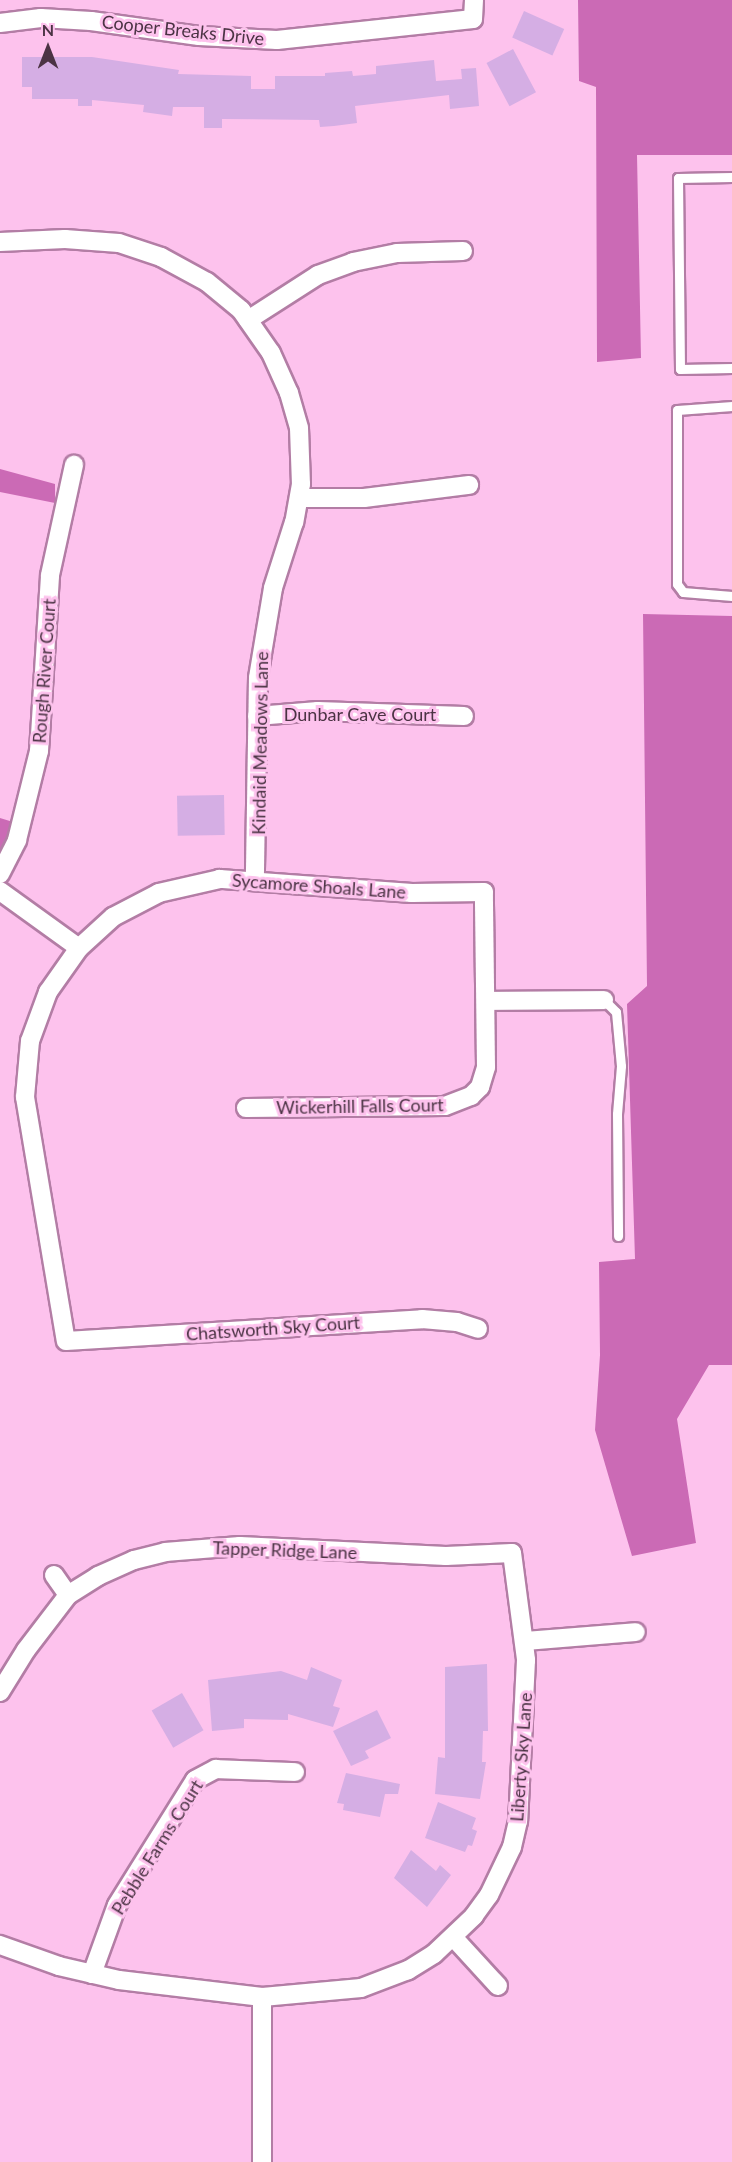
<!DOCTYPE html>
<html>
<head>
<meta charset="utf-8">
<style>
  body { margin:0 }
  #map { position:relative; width:732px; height:2162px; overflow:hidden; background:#fdc2ed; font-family:Lato,sans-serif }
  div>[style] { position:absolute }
  .forest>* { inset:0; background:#cb6ab5 }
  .building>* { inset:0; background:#d5aee4; transform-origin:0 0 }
  .roads { filter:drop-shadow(2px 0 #b37da5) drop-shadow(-2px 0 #b37da5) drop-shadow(0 2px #b37da5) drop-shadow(0 -2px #b37da5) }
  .lane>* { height:9px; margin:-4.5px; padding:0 4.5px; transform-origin:4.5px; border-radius:4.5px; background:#fff }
  .street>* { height:18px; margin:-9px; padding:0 9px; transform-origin:9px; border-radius:9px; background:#fff }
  span { translate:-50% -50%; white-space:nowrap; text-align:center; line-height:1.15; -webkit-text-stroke:6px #fdc2ed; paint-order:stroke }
  .street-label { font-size:18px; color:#4b3344 }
  .north { position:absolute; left:18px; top:18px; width:60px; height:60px; -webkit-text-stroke:4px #fdc2ed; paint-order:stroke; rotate:0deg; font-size:16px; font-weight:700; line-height:24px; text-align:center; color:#4b3344 }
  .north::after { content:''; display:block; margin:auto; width:21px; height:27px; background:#4b3344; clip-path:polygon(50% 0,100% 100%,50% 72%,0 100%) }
</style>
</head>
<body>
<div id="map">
  <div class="forest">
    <div style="clip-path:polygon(578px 0,732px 0,732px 155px,637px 155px,641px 358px,597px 362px,596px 87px,579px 81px)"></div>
    <div style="clip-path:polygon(0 469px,55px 484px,55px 503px,0 492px)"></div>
    <div style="clip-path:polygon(643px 614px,732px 616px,732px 1365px,709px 1365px,677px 1419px,696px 1543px,632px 1556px,595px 1430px,600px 1355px,599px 1262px,635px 1259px,627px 1004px,647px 986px)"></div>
    <div style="clip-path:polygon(0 818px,13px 822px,0 857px)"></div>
  </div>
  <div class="building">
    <div style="left:524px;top:11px;width:44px;height:29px;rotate:24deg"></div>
    <div style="left:513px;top:49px;width:49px;height:30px;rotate:62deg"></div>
    <div style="clip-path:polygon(22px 57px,92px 57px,179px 70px,178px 74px,251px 76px,251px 89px,275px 89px,275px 76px,325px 76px,325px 73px,352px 71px,353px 76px,376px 74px,376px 66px,434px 60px,436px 81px,462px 79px,461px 69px,476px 68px,479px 106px,450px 109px,449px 95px,355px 106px,357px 123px,334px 126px,320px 127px,319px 120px,222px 119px,222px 128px,204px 128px,204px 107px,173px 107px,172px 116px,143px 112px,144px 105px,92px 100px,92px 106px,78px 106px,78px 99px,32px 99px,32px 87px,22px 87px)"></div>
    <div style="left:224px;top:795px;width:40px;height:47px;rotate:89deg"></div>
    <div style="clip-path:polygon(487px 1664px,488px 1731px,483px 1731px,482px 1762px,486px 1762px,480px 1799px,435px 1794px,438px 1757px,445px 1758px,445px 1667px)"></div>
    <div style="clip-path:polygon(311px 1667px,342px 1680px,333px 1706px,340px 1708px,333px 1727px,288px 1714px,288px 1720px,244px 1719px,244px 1728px,212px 1731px,208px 1680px,281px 1671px,307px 1680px)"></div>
    <div style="left:182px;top:1693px;width:43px;height:35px;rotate:60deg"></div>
    <div style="clip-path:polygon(377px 1710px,391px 1738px,365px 1751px,369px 1758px,351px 1766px,333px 1731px)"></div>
    <div style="clip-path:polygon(346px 1773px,400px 1784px,398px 1794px,385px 1794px,380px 1817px,343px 1810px,344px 1804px,337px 1803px)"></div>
    <div style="clip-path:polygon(438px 1802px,476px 1818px,472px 1829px,477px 1831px,472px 1846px,468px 1845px,465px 1852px,425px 1838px)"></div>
    <div style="clip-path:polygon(411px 1850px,436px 1871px,440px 1865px,451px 1875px,427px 1907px,394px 1878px)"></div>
  </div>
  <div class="roads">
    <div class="lane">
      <div style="left:732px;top:177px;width:54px;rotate:178.9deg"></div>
      <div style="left:678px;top:178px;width:191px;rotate:89.4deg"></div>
      <div style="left:680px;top:369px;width:52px;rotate:-1.1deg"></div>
      <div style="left:732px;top:406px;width:55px;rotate:175.8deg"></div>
      <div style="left:677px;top:410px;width:174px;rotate:90deg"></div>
      <div style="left:677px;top:584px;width:10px;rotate:53deg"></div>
      <div style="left:683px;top:592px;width:49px;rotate:4.7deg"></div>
      <div style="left:604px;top:1000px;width:17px;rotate:45deg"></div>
      <div style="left:616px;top:1012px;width:54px;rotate:84.7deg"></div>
      <div style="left:621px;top:1066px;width:48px;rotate:94.8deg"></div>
      <div style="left:617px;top:1114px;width:122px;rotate:89.5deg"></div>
    </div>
    <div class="street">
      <div style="left:0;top:23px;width:41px;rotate:-7deg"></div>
      <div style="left:41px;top:18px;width:50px;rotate:3.4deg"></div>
      <div style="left:91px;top:21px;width:109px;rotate:7.9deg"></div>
      <div style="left:199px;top:36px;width:78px;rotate:2.9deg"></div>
      <div style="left:277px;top:40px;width:197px;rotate:-6.1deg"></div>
      <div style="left:473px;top:19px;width:19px;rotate:-87deg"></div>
      <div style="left:0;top:242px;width:65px;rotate:-2.6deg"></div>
      <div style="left:65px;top:239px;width:54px;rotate:4.2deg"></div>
      <div style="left:119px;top:243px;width:44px;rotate:18.4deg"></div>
      <div style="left:161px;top:257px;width:52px;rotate:28.5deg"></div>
      <div style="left:207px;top:282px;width:44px;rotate:39.5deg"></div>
      <div style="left:241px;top:310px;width:52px;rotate:55.1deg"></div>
      <div style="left:271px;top:353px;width:44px;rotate:65.8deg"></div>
      <div style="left:289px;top:393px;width:36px;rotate:74deg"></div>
      <div style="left:299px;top:428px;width:56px;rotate:88deg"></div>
      <div style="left:301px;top:484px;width:39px;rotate:100deg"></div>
      <div style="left:294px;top:522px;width:69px;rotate:107.7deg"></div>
      <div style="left:273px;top:588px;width:91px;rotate:99.5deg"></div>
      <div style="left:258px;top:678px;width:201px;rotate:90.9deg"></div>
      <div style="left:248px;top:320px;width:83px;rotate:-32.7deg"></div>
      <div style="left:318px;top:275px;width:37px;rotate:-20deg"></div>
      <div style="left:353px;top:262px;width:45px;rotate:-11.6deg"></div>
      <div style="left:397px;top:253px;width:66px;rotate:-1.7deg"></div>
      <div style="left:300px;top:498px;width:64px"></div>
      <div style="left:364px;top:498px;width:106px;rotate:-7.1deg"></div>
      <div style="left:257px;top:716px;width:61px;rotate:-4.7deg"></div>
      <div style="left:318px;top:711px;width:146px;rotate:2deg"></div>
      <div style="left:0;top:874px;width:38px;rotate:-63deg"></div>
      <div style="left:17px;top:840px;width:92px;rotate:-76.1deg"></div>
      <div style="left:39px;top:751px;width:176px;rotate:-86.4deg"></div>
      <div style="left:50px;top:575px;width:113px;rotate:-77.7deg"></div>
      <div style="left:0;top:891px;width:97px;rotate:35.8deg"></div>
      <div style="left:486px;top:1001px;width:118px;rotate:-0.5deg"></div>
      <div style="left:246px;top:1108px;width:199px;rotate:-0.6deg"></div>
      <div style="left:445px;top:1106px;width:28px;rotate:-21deg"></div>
      <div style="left:471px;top:1096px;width:13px;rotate:-45deg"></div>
      <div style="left:480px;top:1087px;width:21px;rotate:-73deg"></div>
      <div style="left:486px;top:1067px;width:175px;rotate:-90.7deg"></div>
      <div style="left:484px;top:892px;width:72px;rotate:179.2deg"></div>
      <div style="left:412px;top:893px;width:193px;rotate:-175.8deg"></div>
      <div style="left:220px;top:879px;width:63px;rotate:167.1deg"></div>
      <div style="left:159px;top:893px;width:52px;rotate:152.4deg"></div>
      <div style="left:113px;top:917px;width:46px;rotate:137.6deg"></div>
      <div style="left:79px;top:948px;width:54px;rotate:125.2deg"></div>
      <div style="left:48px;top:992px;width:52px;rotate:110.2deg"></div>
      <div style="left:30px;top:1041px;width:56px;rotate:95.1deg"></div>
      <div style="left:25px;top:1097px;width:247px;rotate:80.5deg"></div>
      <div style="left:66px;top:1341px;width:357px;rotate:-3.5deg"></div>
      <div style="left:422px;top:1319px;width:35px;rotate:5deg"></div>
      <div style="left:457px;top:1322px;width:22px;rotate:18deg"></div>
      <div style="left:54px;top:1575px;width:24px;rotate:55deg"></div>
      <div style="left:525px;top:1641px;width:111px;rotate:-4.6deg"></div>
      <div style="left:0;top:1692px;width:49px;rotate:-58.2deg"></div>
      <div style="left:26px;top:1650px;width:69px;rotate:-52.6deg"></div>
      <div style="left:68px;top:1595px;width:36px;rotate:-32deg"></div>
      <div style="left:98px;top:1576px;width:39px;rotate:-24deg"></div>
      <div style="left:134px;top:1560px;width:32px;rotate:-14deg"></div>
      <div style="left:165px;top:1552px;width:75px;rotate:-4.6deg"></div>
      <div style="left:240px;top:1546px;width:206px;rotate:2.8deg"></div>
      <div style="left:446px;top:1556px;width:66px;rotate:-2.6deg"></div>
      <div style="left:512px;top:1553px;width:108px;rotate:82.5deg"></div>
      <div style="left:526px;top:1660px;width:161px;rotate:92.8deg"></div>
      <div style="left:518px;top:1821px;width:27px;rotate:103deg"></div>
      <div style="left:512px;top:1847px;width:53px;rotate:115.6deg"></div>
      <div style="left:489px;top:1895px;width:26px;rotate:126deg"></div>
      <div style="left:474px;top:1916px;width:55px;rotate:136.5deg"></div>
      <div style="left:434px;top:1954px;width:31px;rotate:148deg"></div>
      <div style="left:408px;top:1970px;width:50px;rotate:159deg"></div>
      <div style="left:361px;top:1988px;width:99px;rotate:174.8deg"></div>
      <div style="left:262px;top:1997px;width:144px;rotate:-173.2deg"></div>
      <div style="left:119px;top:1980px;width:62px;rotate:-166.9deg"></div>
      <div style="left:59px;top:1966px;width:63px;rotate:-160.4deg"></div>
      <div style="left:454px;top:1938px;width:65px;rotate:47.5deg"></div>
      <div style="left:92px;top:1974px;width:73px;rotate:-70.1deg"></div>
      <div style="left:117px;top:1905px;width:147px;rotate:-58deg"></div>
      <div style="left:195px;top:1780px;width:24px;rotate:-28deg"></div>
      <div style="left:216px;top:1769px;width:79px;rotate:2.2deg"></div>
      <div style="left:262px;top:1997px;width:165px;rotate:90deg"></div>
    </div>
  </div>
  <div class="street-label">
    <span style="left:183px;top:30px;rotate:6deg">Cooper Breaks Drive</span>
    <span style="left:44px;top:671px;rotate:-86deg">Rough River Court</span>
    <span style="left:360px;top:714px">Dunbar Cave Court</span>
    <span style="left:260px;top:743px;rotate:-89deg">Kindaid Meadows Lane</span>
    <span style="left:319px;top:886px;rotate:4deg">Sycamore Shoals Lane</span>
    <span style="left:360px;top:1106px;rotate:-1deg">Wickerhill Falls Court</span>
    <span style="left:273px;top:1328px;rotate:-4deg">Chatsworth Sky Court</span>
    <span style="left:285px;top:1550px;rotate:2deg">Tapper Ridge Lane</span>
    <span style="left:521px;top:1757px;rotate:-86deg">Liberty Sky Lane</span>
    <span style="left:157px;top:1847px;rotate:-58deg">Pebble Farms Court</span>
  </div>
  <div class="north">N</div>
</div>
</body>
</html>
